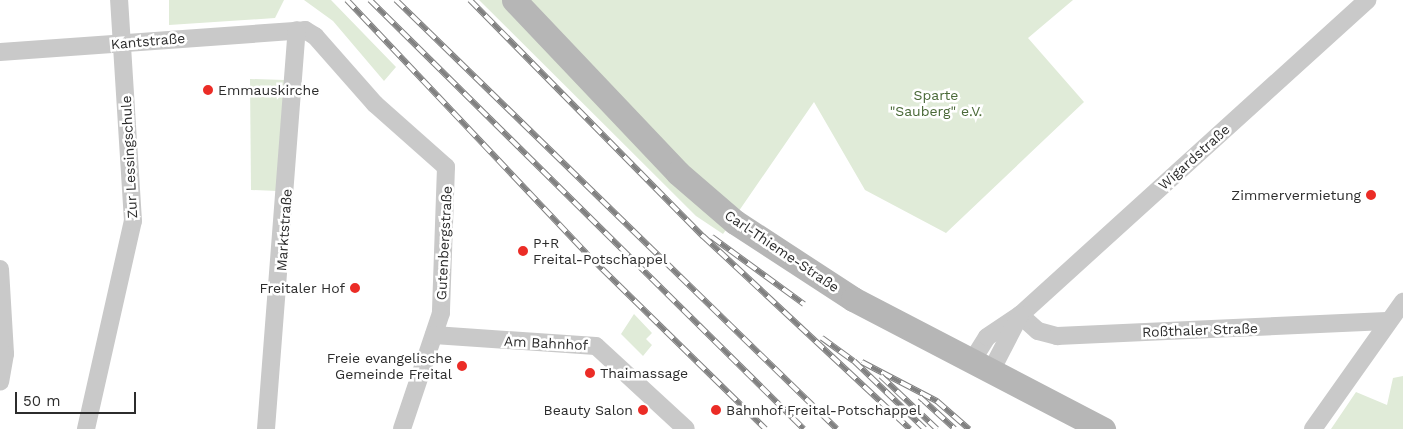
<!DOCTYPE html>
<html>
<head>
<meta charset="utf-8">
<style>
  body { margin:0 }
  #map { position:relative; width:1403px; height:429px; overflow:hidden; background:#fff; font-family:"Work Sans",sans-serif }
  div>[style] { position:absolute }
  .green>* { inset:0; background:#e0ebd8 }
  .street>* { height:18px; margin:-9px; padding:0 9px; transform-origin:9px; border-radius:9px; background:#c9c9c9 }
  .secondary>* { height:25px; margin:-12.5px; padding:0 12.5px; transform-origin:12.5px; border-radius:12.5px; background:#b6b6b6 }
  .rail>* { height:5.5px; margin-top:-2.75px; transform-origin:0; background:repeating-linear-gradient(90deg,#fff 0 11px,#818181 0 22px); box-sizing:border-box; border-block:1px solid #818181 }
  .dots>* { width:14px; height:14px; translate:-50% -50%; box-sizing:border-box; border:2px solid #fff; border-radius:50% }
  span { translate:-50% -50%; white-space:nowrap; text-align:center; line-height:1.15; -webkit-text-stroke:5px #fff; paint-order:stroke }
  .street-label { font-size:14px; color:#2c2c2c }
  .poi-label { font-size:14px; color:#2c2c2c }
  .left { translate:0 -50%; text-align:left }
  .right { translate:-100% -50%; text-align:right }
  .park-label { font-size:14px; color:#4a6938 }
  .scale { position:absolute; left:15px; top:392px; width:121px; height:22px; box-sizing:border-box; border:2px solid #2c2c2c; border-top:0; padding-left:6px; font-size:15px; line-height:18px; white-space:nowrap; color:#2c2c2c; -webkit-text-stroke:4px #fff; paint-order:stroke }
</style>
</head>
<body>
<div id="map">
  <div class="green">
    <div style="clip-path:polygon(169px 0,284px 0,275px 18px,169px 25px)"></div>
    <div style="clip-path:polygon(304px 0,331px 0,396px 67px,384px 81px,333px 21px)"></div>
    <div style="clip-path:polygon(479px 0,1073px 0,1028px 38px,1084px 102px,946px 233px,865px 190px,814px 102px,723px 234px,696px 216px)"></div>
    <div style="clip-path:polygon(250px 79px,285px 80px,278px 191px,251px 190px)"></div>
    <div style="clip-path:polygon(634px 314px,652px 333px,646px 339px,652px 345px,643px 356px,621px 334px)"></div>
    <div style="clip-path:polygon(1403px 376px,1403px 429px,1331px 429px,1356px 392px,1387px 405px,1393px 378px)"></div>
  </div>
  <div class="street">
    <div style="left:0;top:52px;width:306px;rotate:-4.1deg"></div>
    <div style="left:305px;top:30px;width:12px;rotate:31deg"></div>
    <div style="left:315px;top:36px;width:91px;rotate:48.6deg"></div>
    <div style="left:375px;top:104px;width:95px;rotate:41.6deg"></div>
    <div style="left:446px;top:167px;width:146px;rotate:92deg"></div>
    <div style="left:441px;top:313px;width:122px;rotate:108.6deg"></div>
    <div style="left:0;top:269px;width:85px;rotate:86.6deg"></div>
    <div style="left:5px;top:354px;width:28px;rotate:100deg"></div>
    <div style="left:1020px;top:315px;width:24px;rotate:42deg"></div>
    <div style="left:1038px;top:331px;width:20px;rotate:15deg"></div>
    <div style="left:1057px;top:336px;width:330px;rotate:-2.6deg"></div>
    <div style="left:434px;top:335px;width:162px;rotate:3.9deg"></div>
    <div style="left:596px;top:346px;width:122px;rotate:42.7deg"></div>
    <div style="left:972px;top:361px;width:28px;rotate:-58deg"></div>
    <div style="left:987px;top:337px;width:40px;rotate:-34deg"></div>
    <div style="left:1020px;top:315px;width:469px;rotate:-42.2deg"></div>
    <div style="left:991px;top:371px;width:63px;rotate:-62.6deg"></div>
    <div style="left:86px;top:429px;width:213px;rotate:-77.3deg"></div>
    <div style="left:133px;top:221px;width:221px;rotate:-93.6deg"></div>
    <div style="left:266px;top:429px;width:400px;rotate:-85.6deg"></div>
    <div style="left:1313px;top:429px;width:156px;rotate:-54.7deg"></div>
  </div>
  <div class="secondary">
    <div style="left:514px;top:0;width:238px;rotate:46.5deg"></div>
    <div style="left:678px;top:173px;width:75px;rotate:40.7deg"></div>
    <div style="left:735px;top:222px;width:141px;rotate:33.1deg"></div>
    <div style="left:853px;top:299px;width:282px;rotate:27.5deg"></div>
  </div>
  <div class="rail">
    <div style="left:347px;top:0;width:349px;rotate:46.6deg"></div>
    <div style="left:587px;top:254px;width:250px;rotate:44.4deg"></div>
    <div style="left:370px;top:0;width:610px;rotate:44.67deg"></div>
    <div style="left:396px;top:0;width:615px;rotate:44.21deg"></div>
    <div style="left:470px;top:0;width:332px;rotate:45.4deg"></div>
    <div style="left:703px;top:236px;width:283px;rotate:43deg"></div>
    <div style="left:712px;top:237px;width:114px;rotate:36.1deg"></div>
    <div style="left:822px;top:338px;width:39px;rotate:36deg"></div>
    <div style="left:854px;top:361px;width:98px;rotate:43.8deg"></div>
    <div style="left:862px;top:362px;width:85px;rotate:27.5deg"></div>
    <div style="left:937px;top:401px;width:43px;rotate:41.2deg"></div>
    <div style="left:881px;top:376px;width:77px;rotate:43.4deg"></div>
    <div style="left:920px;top:397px;width:47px;rotate:42.4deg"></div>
  </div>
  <div class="dots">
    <div style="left:208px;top:90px;background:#eb2c26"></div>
    <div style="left:1371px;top:195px;background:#eb2c26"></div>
    <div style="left:523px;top:251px;background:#eb2c26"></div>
    <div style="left:355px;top:288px;background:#eb2c26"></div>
    <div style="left:462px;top:366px;background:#eb2c26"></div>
    <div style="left:590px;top:373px;background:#eb2c26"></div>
    <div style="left:643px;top:410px;background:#eb2c26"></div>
    <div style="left:716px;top:410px;background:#eb2c26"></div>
  </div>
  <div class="street-label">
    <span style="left:148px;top:41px;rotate:-5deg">Kantstraße</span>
    <span style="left:129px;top:157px;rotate:-93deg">Zur Lessingschule</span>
    <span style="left:1194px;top:157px;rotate:-42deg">Wigardstraße</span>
    <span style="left:284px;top:230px;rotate:-86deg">Marktstraße</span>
    <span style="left:444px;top:243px;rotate:-87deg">Gutenbergstraße</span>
    <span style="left:782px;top:251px;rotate:34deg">Carl-Thieme-Straße</span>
    <span style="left:1200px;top:330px;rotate:-2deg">Roßthaler Straße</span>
    <span style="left:546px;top:343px;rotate:3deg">Am Bahnhof</span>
  </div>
  <div class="poi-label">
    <span class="left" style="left:218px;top:90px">Emmauskirche</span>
    <span class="right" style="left:1361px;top:195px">Zimmervermietung</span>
    <span class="left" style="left:533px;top:251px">P+R<br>Freital-Potschappel</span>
    <span class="right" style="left:345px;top:288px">Freitaler Hof</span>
    <span class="right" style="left:452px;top:366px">Freie evangelische<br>Gemeinde Freital</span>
    <span class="left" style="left:600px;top:373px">Thaimassage</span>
    <span class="right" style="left:633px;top:410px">Beauty Salon</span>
    <span class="left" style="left:726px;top:410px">Bahnhof Freital-Potschappel</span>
  </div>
  <div class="park-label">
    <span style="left:936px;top:103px">Sparte<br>"Sauberg" e.V.</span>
  </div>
  <div class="scale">50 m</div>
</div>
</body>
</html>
